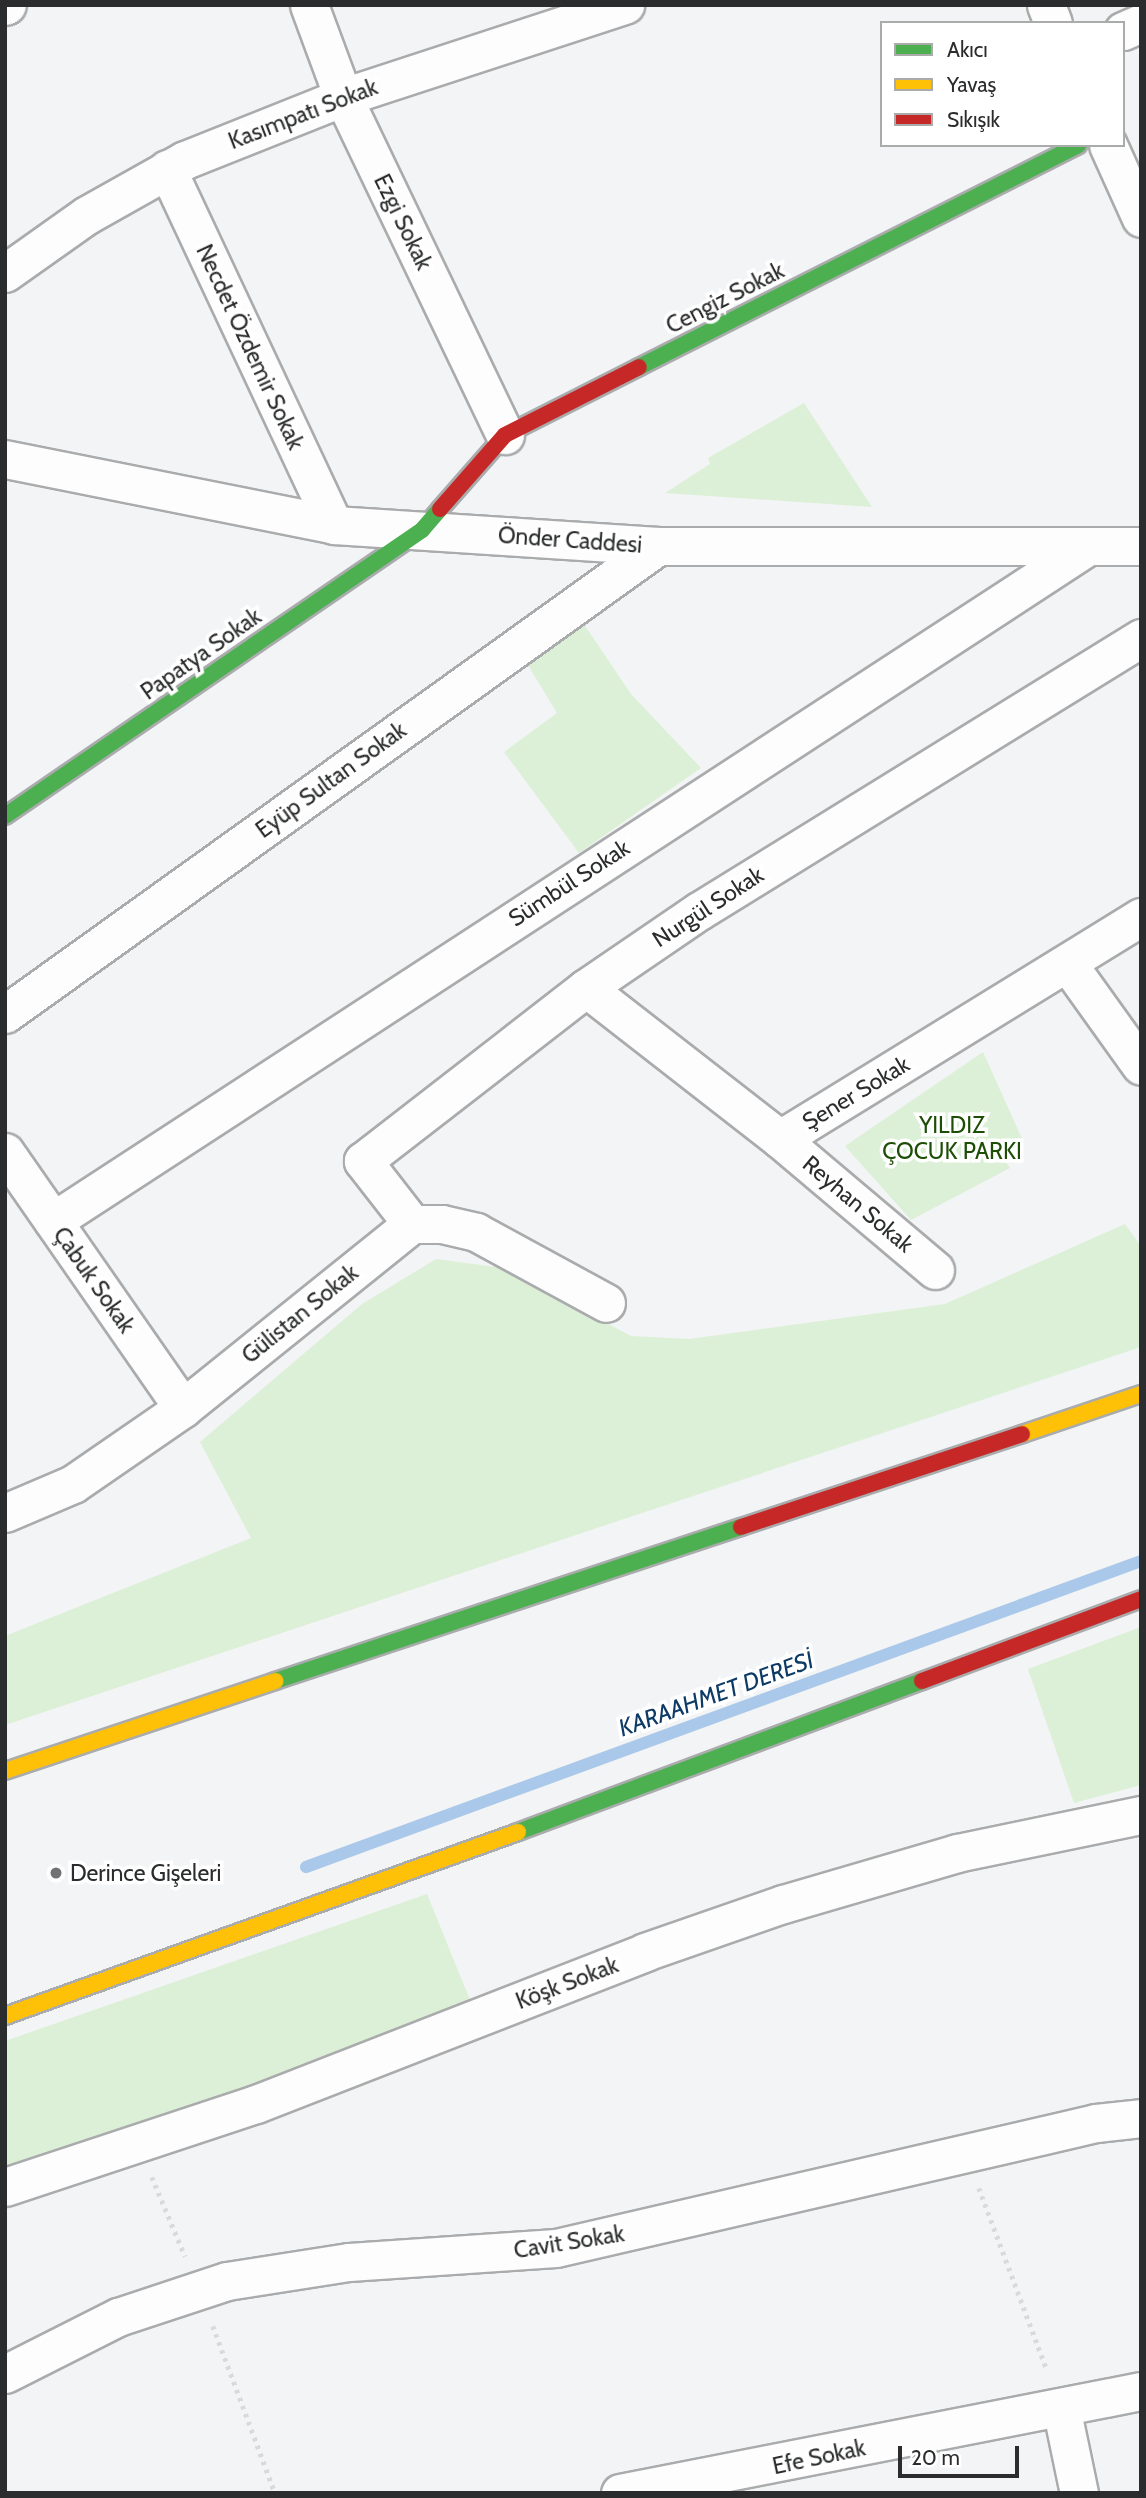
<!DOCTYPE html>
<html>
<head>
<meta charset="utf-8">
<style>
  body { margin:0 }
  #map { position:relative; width:1146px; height:2498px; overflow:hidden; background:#f3f4f5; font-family:Cabin,sans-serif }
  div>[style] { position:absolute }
  .green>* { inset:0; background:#dcf0d7 }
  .stream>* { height:12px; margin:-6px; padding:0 6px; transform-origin:6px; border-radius:6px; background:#aac8e9 }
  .path>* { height:4.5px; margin-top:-2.25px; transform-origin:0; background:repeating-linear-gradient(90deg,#dadadc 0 3.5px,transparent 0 8.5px) }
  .roads { filter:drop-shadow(2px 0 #aaabac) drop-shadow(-2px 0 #aaabac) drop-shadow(0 2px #aaabac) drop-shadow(0 -2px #aaabac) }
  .street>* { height:37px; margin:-18.5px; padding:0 18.5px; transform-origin:18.5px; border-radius:18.5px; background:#fdfdfe }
  .fast>* { height:16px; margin:-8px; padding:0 8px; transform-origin:8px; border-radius:8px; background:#4caf50 }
  .slow>* { height:16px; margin:-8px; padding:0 8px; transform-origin:8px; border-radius:8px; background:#ffc107 }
  .jam>* { height:16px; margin:-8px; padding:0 8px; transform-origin:8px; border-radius:8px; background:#c62828 }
  .dots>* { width:19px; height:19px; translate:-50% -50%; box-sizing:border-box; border:4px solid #fff; border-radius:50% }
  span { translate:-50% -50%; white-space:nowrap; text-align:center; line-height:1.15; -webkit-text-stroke:7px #fff; paint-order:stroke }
  .street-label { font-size:23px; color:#2b2c2d }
  .park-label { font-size:23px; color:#1d4e05 }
  .poi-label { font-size:23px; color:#2b2c2d }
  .left { translate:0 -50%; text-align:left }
  .water-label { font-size:24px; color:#0d3b66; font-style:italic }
  .frame { position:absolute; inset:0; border:7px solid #2b2c2d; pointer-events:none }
  .legend { position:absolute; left:880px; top:21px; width:245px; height:126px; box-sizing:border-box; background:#fff; border:2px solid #aaabab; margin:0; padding:9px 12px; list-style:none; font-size:21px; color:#2b2c2d }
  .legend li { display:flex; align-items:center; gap:14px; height:35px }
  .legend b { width:35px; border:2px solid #aaabab }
  .scale { position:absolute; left:898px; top:2446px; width:121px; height:32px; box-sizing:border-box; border:4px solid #2b2c2d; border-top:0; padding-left:9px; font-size:21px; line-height:24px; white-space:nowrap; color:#2b2c2d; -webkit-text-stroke:5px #fff; paint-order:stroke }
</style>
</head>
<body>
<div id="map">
  <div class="green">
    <div style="clip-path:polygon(804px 403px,872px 507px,665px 493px,710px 464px,708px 458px)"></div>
    <div style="clip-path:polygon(577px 614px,631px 694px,701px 768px,579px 853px,504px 752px,557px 713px,523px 657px)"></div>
    <div style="clip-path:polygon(983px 1052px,1024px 1143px,1002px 1156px,1010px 1168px,911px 1220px,845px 1146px)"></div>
    <div style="clip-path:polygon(1125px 1224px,1141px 1246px,1141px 1347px,5px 1725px,5px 1636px,251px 1538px,200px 1442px,362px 1304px,436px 1259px,503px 1268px,631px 1336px,689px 1339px,945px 1304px)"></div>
    <div style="clip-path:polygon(1141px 1627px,1141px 1785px,1074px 1803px,1028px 1669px)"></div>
    <div style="clip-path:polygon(427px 1894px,470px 2000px,264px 2089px,5px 2174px,5px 2041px)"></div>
  </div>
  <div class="stream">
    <div style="left:306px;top:1867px;width:889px;rotate:-20.13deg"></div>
  </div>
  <div class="path">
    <div style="left:152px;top:2177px;width:86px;rotate:67.3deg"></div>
    <div style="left:979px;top:2188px;width:194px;rotate:69.5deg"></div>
    <div style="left:213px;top:2326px;width:178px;rotate:69.6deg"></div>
  </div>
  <div class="roads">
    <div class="street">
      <div style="left:309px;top:5px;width:98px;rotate:69.7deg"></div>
      <div style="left:343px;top:97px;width:375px;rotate:64.4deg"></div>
      <div style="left:1046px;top:5px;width:19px;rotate:69deg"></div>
      <div style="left:5px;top:6px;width:2px;rotate:-27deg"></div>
      <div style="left:1123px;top:31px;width:20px;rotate:-24deg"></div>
      <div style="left:1108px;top:145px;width:80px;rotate:65.7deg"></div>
      <div style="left:167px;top:169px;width:393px;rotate:64.9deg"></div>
      <div style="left:5px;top:273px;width:100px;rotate:-35.3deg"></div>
      <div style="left:87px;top:215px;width:112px;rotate:-29.3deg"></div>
      <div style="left:185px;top:160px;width:170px;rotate:-21.7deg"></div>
      <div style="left:343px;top:97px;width:297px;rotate:-18.1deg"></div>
      <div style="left:5px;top:459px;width:336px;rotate:11.3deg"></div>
      <div style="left:334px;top:525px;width:325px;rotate:3.7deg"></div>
      <div style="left:658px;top:546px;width:483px"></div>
      <div style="left:1068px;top:964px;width:125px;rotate:54.4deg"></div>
      <div style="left:586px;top:988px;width:246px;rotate:37.9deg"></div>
      <div style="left:780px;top:1139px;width:424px;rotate:-31.6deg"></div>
      <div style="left:5px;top:1014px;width:803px;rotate:-35.63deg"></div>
      <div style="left:780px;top:1139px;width:203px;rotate:40.2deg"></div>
      <div style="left:5px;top:1152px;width:312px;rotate:55.2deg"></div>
      <div style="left:53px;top:1221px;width:1234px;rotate:-33.1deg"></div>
      <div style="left:412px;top:1224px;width:80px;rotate:-127.9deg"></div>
      <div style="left:363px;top:1161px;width:282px;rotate:-37.8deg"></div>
      <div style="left:586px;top:988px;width:137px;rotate:-34.3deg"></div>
      <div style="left:699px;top:911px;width:520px;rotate:-31.7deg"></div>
      <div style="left:5px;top:1513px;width:74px;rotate:-23.1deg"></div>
      <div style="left:73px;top:1484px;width:134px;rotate:-34.6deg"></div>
      <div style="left:183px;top:1408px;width:294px;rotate:-38.8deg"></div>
      <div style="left:412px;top:1224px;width:30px"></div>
      <div style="left:442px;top:1224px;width:35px;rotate:13deg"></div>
      <div style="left:476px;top:1232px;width:148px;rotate:28.6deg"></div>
      <div style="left:5px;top:2187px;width:264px;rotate:-18.3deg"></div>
      <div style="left:256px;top:2104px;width:418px;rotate:-21.3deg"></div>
      <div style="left:645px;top:1952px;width:146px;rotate:-19.2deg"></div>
      <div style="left:783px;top:1904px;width:181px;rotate:-16.3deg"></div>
      <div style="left:957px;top:1853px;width:188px;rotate:-11.7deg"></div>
      <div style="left:5px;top:2374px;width:127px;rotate:-26.8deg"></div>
      <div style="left:118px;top:2317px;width:115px;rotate:-18.3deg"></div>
      <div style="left:227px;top:2281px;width:123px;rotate:-8.9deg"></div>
      <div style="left:349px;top:2262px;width:207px;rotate:-3.9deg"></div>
      <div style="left:556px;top:2248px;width:554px;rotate:-13.03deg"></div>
      <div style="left:1096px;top:2123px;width:45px;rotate:-6.3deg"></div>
      <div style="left:1061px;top:2407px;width:88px;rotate:78.2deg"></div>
      <div style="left:620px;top:2493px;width:531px;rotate:-11.08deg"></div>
    </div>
    <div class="fast">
      <div style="left:639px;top:367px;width:492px;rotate:-26.8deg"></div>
      <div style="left:5px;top:816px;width:506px;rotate:-34.44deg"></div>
      <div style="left:422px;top:530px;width:28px;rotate:-49deg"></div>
      <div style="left:275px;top:1681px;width:491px;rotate:-18.3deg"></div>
      <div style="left:518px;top:1832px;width:431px;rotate:-20.5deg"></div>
    </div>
    <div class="slow">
      <div style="left:1022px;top:1434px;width:126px;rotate:-18.6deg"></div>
      <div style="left:5px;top:1771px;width:285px;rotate:-18.4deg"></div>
      <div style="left:5px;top:2016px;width:545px;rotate:-19.73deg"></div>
    </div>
    <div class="jam">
      <div style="left:440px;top:509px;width:98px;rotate:-48.7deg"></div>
      <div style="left:505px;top:435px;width:150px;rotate:-26.9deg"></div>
      <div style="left:741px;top:1527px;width:296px;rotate:-18.3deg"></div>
      <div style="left:922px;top:1681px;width:234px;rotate:-20.5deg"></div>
    </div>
  </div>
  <div class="dots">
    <div style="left:56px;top:1873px;background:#717273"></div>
  </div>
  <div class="street-label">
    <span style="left:303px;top:114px;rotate:-21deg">Kasımpatı Sokak</span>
    <span style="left:403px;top:222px;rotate:64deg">Ezgi Sokak</span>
    <span style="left:725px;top:298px;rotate:-27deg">Cengiz Sokak</span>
    <span style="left:250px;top:347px;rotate:65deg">Necdet Özdemir Sokak</span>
    <span style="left:570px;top:540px;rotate:4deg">Önder Caddesi</span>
    <span style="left:201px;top:654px;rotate:-35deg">Papatya Sokak</span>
    <span style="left:331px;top:780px;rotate:-36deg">Eyüp Sultan Sokak</span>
    <span style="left:569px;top:883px;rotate:-33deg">Sümbül Sokak</span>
    <span style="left:708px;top:907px;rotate:-33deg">Nurgül Sokak</span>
    <span style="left:856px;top:1093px;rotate:-31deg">Şener Sokak</span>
    <span style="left:858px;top:1204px;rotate:40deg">Reyhan Sokak</span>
    <span style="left:94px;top:1280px;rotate:55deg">Çabuk Sokak</span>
    <span style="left:300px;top:1314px;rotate:-39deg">Gülistan Sokak</span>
    <span style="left:567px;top:1983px;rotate:-21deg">Köşk Sokak</span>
    <span style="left:569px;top:2242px;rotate:-9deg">Cavit Sokak</span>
    <span style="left:819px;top:2457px;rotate:-12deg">Efe Sokak</span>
  </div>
  <div class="park-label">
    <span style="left:952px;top:1138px">YILDIZ<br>ÇOCUK PARKI</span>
  </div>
  <div class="poi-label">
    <span class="left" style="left:70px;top:1873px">Derince Gişeleri</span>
  </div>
  <div class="water-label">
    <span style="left:716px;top:1694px;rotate:-20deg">KARAAHMET DERESİ</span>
  </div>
  <div class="frame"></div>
  <ul class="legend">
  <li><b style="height:9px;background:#4caf50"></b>Akıcı</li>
  <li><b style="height:9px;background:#ffc107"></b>Yavaş</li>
  <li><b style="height:9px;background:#c62828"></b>Sıkışık</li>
  </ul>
  <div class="scale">20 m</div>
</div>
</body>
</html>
